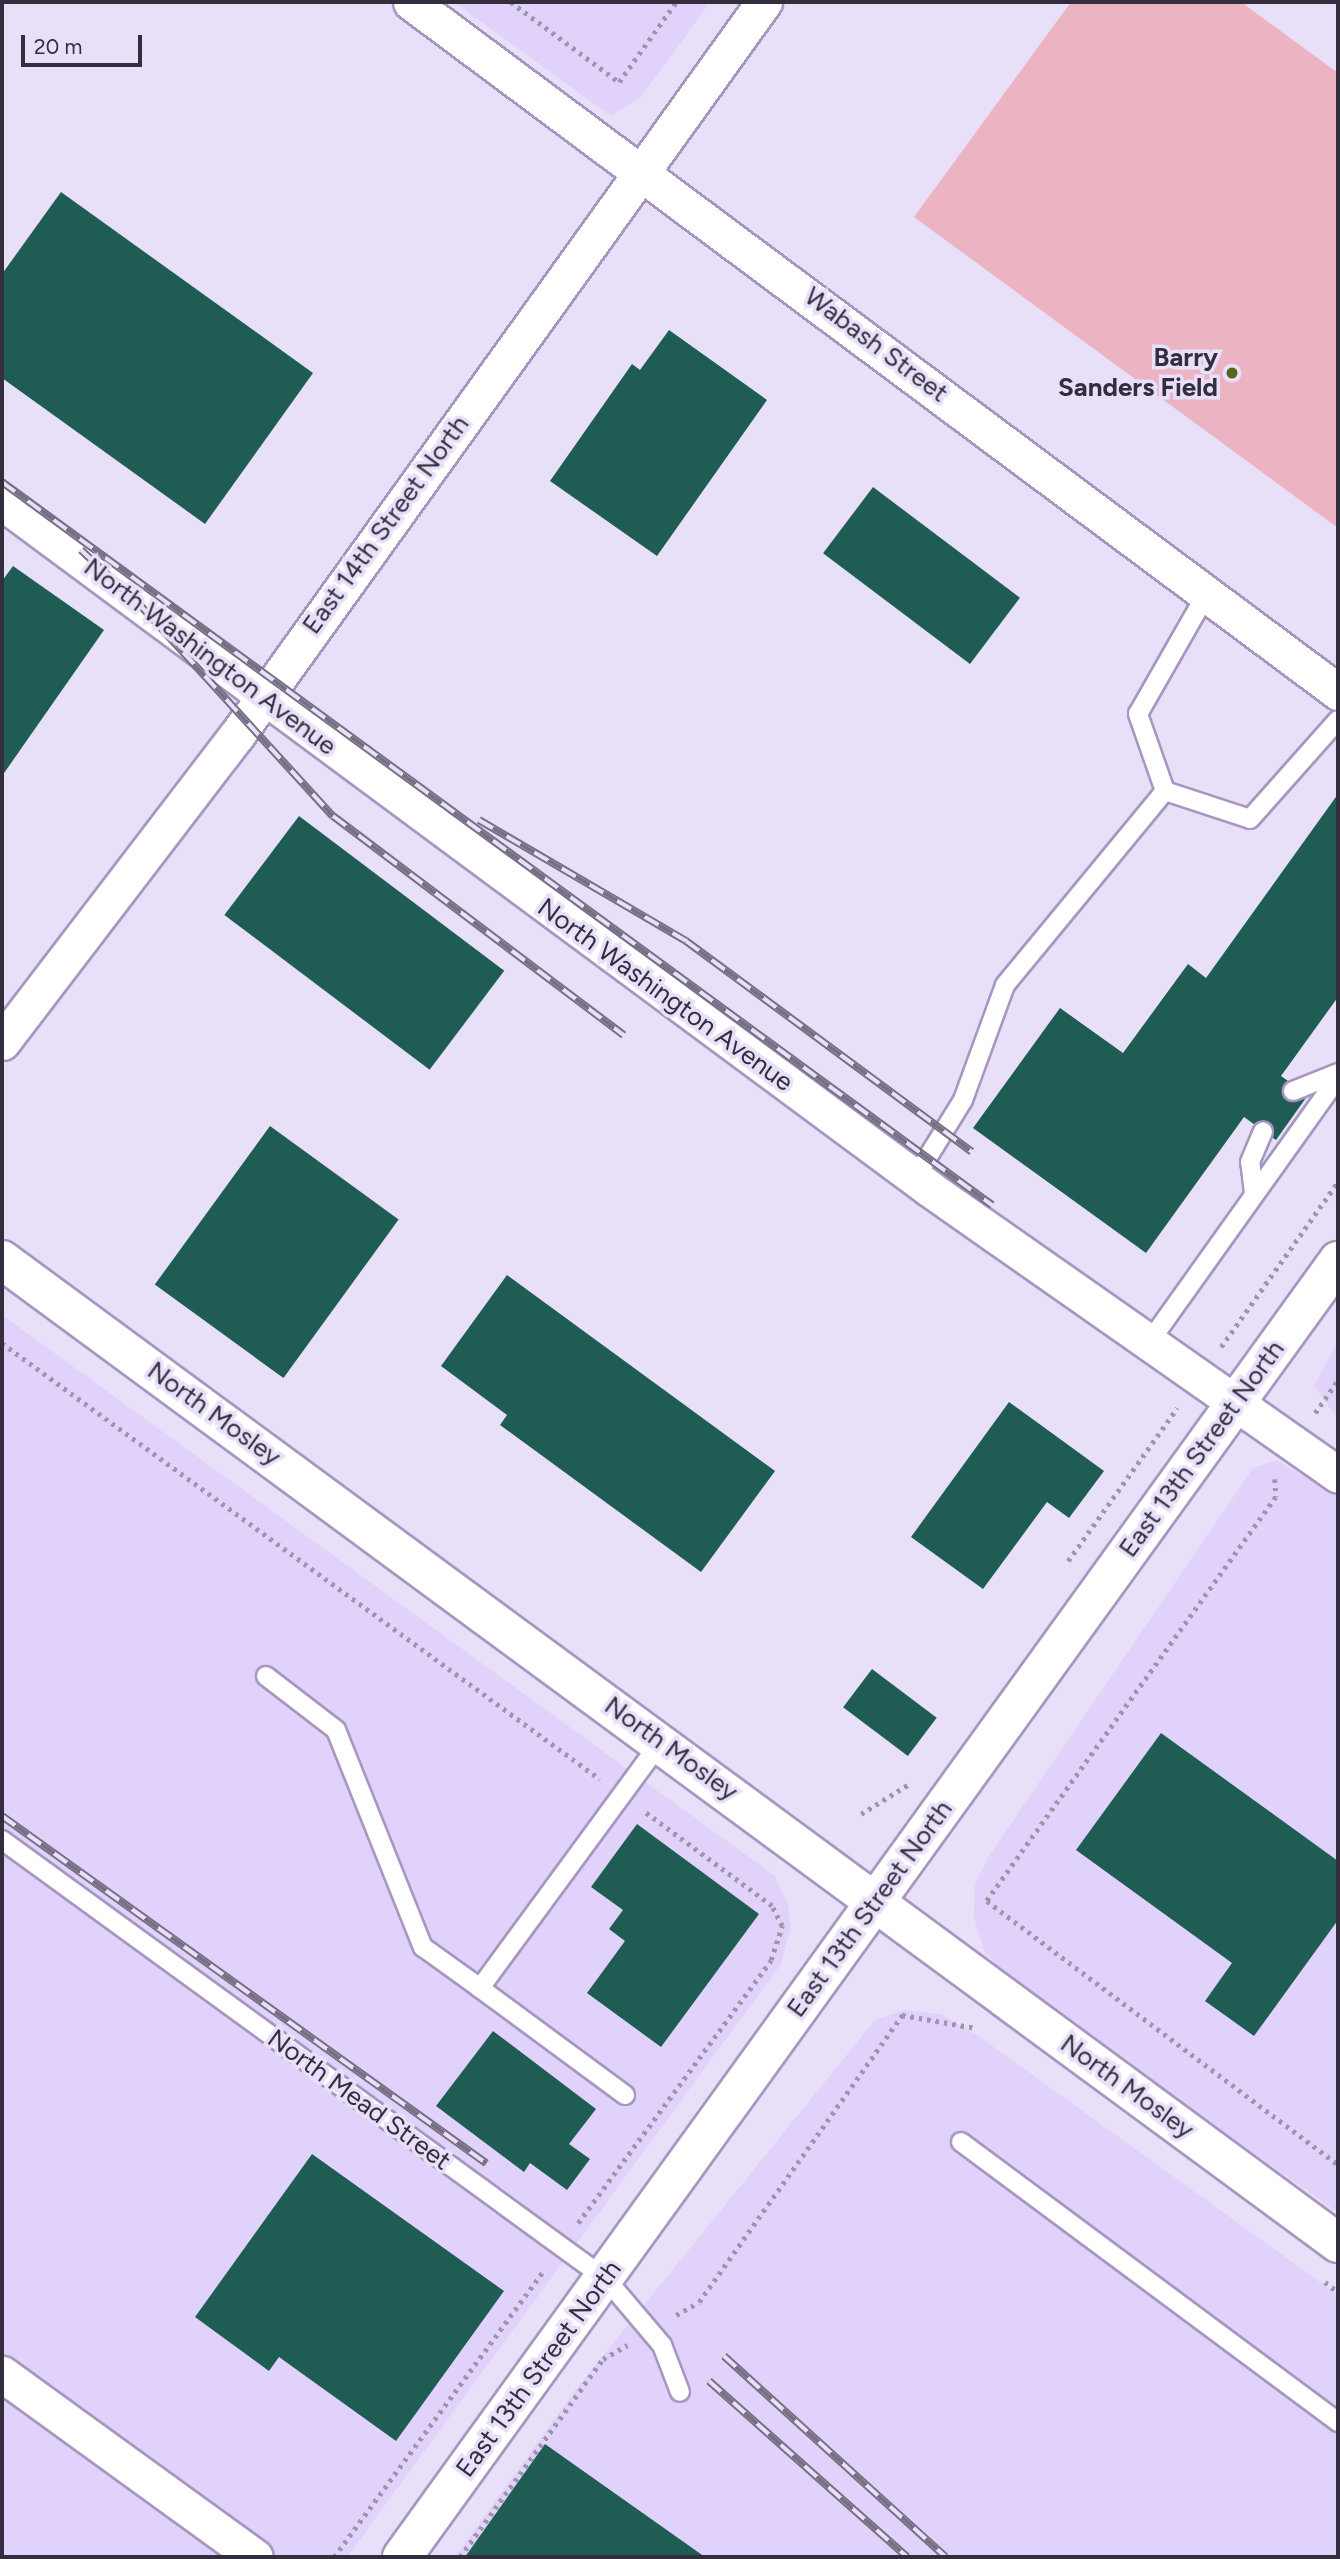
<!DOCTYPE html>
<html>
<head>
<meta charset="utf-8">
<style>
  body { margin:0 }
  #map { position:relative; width:1340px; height:2559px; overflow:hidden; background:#e8dff9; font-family:Figtree,sans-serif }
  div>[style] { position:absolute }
  .built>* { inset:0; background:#e1d2fb }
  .green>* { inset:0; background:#ecb4c2 }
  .building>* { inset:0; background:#1f5d54; transform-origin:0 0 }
  .path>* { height:4.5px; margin-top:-2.25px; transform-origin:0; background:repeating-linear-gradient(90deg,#9e96ac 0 3.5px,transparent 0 8.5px) }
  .roads { filter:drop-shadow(2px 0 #a797c0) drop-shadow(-2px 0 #a797c0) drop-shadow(0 2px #a797c0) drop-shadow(0 -2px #a797c0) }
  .service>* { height:18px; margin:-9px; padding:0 9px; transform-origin:9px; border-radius:9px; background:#fff }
  .minor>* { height:35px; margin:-17.5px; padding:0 17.5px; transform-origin:17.5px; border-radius:17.5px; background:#fff }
  .tertiary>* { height:38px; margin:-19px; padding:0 19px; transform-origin:19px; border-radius:19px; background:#fff }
  .secondary>* { height:38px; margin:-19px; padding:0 19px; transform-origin:19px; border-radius:19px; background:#fff }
  .rail>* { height:8px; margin-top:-4px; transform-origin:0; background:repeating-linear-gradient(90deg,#e8dff9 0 16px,#777084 0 32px); box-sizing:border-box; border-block:2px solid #777084 }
  .dots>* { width:19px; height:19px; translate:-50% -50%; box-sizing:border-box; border:4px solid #e8dff9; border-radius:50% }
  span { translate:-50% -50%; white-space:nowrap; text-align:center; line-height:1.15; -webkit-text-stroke:7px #e8dff9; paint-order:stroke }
  .street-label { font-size:26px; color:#332d3d }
  .poi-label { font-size:26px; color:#332d3d; font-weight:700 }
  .right { translate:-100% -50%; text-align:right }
  .frame { position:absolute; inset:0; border:4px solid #332d3d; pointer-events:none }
  .scale { position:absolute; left:21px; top:35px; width:121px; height:32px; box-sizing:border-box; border:4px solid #332d3d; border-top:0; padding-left:9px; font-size:21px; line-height:24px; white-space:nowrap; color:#332d3d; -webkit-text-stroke:5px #e8dff9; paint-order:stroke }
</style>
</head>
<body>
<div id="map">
  <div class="built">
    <div style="clip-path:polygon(454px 2px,710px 2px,641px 97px,611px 116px)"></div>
    <div style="clip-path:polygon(2px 1315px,775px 1876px,788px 1905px,791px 1926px,781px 1964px,347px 2557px,2px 2557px)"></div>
    <div style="clip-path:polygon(1338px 1342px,1338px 1419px,1314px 1386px)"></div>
    <div style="clip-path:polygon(1276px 1460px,1338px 1496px,1338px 2213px,1012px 1981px,985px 1953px,974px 1918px,975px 1884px,989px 1856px,1253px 1468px)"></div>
    <div style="clip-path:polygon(905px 2010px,941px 2014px,977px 2035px,1338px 2295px,1338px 2557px,455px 2557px,576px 2389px,875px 2020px)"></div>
  </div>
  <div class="green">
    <div style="clip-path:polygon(1071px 2px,1241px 2px,1338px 73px,1338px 528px,914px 217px)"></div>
  </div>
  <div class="building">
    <div style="clip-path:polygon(61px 192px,313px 373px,205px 524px,2px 378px,2px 274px)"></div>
    <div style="clip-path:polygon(669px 330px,767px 400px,657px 556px,550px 481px,632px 364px,640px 370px)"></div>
    <div style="left:873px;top:487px;width:184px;height:83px;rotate:37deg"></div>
    <div style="clip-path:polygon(13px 566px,104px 630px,2px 776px,2px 581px)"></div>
    <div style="clip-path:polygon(1338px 794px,1338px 997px,1281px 1076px,1308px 1095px,1276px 1140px,1244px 1117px,1146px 1253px,973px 1128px,1060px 1008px,1123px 1053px,1188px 964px,1206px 978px)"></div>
    <div style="left:299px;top:816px;width:257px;height:124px;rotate:37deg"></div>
    <div style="left:270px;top:1126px;width:159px;height:196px;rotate:36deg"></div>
    <div style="clip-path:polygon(507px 1275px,775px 1471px,701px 1572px,500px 1425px,507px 1415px,441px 1366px)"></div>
    <div style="clip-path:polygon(1009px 1402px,1104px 1471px,1069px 1518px,1047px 1502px,983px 1589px,911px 1537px)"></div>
    <div style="left:872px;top:1669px;width:81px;height:48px;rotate:37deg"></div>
    <div style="clip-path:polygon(1161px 1733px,1338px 1861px,1338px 1920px,1254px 2036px,1205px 2001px,1232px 1963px,1076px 1850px)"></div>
    <div style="clip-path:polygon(637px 1824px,759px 1914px,661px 2047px,587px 1993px,625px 1941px,609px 1929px,623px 1910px,591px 1887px)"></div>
    <div style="clip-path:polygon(493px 2031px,596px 2109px,569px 2144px,590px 2159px,567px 2190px,530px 2163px,524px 2172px,436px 2106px)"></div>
    <div style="clip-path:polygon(312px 2154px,504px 2291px,396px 2441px,279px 2357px,269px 2371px,195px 2317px)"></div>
    <div style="clip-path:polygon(545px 2444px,705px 2557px,465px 2557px)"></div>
  </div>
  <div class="path">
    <div style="left:511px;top:2px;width:134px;rotate:36.5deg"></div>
    <div style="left:619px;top:82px;width:98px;rotate:-54.5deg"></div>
    <div style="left:2px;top:1343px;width:740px;rotate:36.1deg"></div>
    <div style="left:1221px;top:1347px;width:202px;rotate:-54.7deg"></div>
    <div style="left:1315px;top:1413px;width:40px;rotate:-55.1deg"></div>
    <div style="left:1275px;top:1479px;width:18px;rotate:87deg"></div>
    <div style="left:1276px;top:1497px;width:497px;rotate:125.6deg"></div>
    <div style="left:987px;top:1901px;width:439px;rotate:36.9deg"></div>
    <div style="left:1068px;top:1561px;width:188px;rotate:-54.5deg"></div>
    <div style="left:861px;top:1814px;width:57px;rotate:-32deg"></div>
    <div style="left:578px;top:2223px;width:326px;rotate:-53.7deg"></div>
    <div style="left:771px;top:1960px;width:36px;rotate:-72deg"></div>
    <div style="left:782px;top:1926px;width:22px;rotate:-117deg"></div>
    <div style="left:772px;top:1906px;width:160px;rotate:-143.6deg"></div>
    <div style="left:1325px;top:2282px;width:16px;rotate:38deg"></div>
    <div style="left:676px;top:2315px;width:26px;rotate:-29deg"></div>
    <div style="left:699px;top:2302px;width:352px;rotate:-54.7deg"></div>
    <div style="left:902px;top:2015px;width:75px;rotate:10deg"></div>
    <div style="left:334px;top:2557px;width:356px;rotate:-53.8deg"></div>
    <div style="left:460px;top:2557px;width:244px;rotate:-54.2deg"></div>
    <div style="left:603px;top:2359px;width:28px;rotate:-30deg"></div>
  </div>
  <div class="roads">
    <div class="service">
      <div style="left:1165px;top:791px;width:82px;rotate:-109.3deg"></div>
      <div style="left:1138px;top:714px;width:139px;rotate:-60.3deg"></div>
      <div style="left:1293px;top:1091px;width:48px;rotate:-21.8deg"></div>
      <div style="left:915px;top:1178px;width:92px;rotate:-58.4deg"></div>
      <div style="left:963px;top:1100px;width:122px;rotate:-69.9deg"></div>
      <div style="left:1005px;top:985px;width:251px;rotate:-50.5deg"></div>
      <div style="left:1165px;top:791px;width:89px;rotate:18.2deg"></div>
      <div style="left:1250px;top:819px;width:132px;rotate:-48.4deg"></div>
      <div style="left:1254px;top:1193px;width:31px;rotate:-97deg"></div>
      <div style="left:1250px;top:1162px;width:33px;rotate:-67deg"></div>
      <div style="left:1148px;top:1344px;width:327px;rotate:-54.5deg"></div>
      <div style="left:266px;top:1676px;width:88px;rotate:37.6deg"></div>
      <div style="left:336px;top:1730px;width:234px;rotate:68.2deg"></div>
      <div style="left:423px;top:1947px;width:70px;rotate:35.7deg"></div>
      <div style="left:2px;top:1840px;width:747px;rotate:36.01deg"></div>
      <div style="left:606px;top:2279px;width:87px;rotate:49.7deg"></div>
      <div style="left:662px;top:2345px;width:50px;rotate:69deg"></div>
      <div style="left:625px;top:2095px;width:180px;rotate:-143.6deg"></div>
      <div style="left:480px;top:1988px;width:305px;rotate:-53.7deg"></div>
      <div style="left:961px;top:2142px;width:470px;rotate:36.6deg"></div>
    </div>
    <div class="minor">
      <div style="left:411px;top:2px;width:1156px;rotate:36.66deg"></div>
      <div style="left:2px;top:502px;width:1155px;rotate:36.51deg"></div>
      <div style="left:930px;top:1189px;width:498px;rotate:35deg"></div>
      <div style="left:2px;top:1042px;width:387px;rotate:-52.6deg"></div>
      <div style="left:237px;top:735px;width:903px;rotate:-54.29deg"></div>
      <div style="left:2px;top:2374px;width:312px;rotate:35.9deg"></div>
    </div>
    <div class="tertiary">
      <div style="left:2px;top:1260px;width:1659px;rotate:36.34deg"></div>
    </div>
    <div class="secondary">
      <div style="left:402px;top:2557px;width:1599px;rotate:-54.16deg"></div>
    </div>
  </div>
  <div class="rail">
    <div style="left:2px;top:482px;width:1226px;rotate:36.14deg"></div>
    <div style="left:81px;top:550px;width:81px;rotate:43deg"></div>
    <div style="left:140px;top:605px;width:286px;rotate:47.6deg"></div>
    <div style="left:333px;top:816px;width:364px;rotate:37deg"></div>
    <div style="left:479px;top:820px;width:240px;rotate:30.3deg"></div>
    <div style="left:686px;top:941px;width:355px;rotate:36.4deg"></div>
    <div style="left:2px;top:1816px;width:596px;rotate:35.64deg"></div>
    <div style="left:724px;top:2356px;width:299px;rotate:42.2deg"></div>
    <div style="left:709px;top:2381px;width:265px;rotate:41.6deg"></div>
  </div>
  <div class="dots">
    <div style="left:1232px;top:373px;background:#556815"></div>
  </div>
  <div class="street-label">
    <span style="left:876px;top:345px;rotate:37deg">Wabash Street</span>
    <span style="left:386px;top:525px;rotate:-54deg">East 14th Street North</span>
    <span style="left:210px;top:657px;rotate:37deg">North Washington Avenue</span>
    <span style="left:665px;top:995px;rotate:36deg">North Washington Avenue</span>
    <span style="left:214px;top:1414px;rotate:36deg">North Mosley</span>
    <span style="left:1202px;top:1449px;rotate:-54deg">East 13th Street North</span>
    <span style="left:671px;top:1749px;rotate:36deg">North Mosley</span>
    <span style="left:870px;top:1909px;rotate:-54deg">East 13th Street North</span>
    <span style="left:1127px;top:2087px;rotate:36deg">North Mosley</span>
    <span style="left:359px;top:2100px;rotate:36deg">North Mead Street</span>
    <span style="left:539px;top:2369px;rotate:-54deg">East 13th Street North</span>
  </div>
  <div class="poi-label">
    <span class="right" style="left:1218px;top:373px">Barry<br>Sanders Field</span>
  </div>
  <div class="frame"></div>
  <div class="scale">20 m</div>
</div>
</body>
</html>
